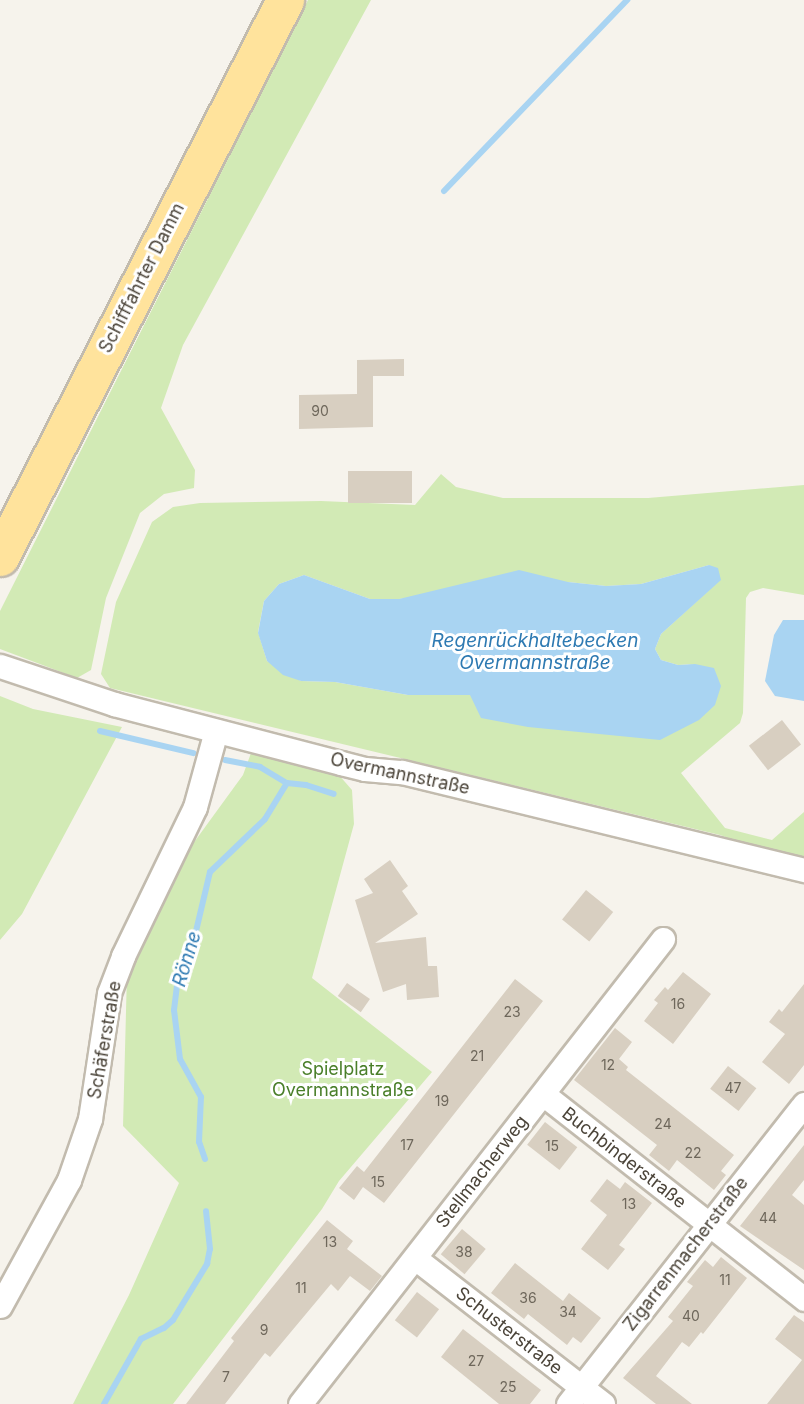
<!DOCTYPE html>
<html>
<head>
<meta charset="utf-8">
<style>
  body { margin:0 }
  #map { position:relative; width:804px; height:1404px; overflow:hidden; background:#f6f3ec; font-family:Inter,sans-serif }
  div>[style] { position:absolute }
  .green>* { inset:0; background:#d2eab5 }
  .water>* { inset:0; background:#a9d4f2 }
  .stream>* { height:6px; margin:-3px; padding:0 3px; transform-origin:3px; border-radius:3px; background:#a9d4f2 }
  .building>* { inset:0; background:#d8cfc1; transform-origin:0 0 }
  .roads { filter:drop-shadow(2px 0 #c2bbae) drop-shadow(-2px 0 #c2bbae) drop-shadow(0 2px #c2bbae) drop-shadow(0 -2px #c2bbae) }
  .minor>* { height:23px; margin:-11.5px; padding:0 11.5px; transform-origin:11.5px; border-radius:11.5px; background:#fff }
  .primary>* { height:37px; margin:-18.5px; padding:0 18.5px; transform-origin:18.5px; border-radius:18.5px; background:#ffe39c }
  span { translate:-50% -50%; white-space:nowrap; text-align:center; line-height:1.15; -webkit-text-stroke:6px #fff; paint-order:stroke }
  .number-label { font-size:14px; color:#6e675b }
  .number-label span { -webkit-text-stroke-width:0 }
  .street-label { font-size:18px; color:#4b4439 }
  .park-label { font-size:18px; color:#4a7f2a }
  .water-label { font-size:19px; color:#2e7ab2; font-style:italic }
</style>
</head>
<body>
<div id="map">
  <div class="green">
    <div style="clip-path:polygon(308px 0,371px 0,183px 345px,161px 408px,195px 470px,194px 488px,164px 494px,140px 513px,106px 598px,91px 670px,77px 678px,0 649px,0 611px)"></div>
    <div style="clip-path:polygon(evenodd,441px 474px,456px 487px,503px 498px,648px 498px,804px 485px,804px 595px,763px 588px,750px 592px,746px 598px,743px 713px,740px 723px,681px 773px,725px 828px,772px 840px,804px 812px,804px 860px,776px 855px,720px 835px,110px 688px,101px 674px,116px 602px,152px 522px,173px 507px,200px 503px,321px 501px,415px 505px,441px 474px,709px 565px,720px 580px,661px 634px,655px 649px,661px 660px,678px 665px,695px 664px,471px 695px,408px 695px,335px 682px,301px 681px,267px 661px,258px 632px,264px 601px,279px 584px,304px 575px,370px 599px,399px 599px,568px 582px,606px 586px,641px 584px,709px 565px)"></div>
    <div style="clip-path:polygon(0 696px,33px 709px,122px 727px,22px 914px,0 940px)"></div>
    <div style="clip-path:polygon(251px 753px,338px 774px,352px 790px,354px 824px,312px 978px,432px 1072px,339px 1181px,322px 1209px,173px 1404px,73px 1404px,129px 1295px,179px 1183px,123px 1126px,127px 973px,184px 856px,243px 775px)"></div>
  </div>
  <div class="water">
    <div style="clip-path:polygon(709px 565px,718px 568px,721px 580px,661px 634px,655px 649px,661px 660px,678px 665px,695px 664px,714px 668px,721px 686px,715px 705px,699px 720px,660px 740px,528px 727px,481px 718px,470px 695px,408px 695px,335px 682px,301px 681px,283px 675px,267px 661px,258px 633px,264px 601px,279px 584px,304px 575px,370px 599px,399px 599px,519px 570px,568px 582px,606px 586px,641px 584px)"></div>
    <div style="clip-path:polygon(783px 620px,804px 620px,804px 701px,775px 696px,765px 681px,774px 635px)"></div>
  </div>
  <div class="stream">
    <div style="left:444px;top:191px;width:265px;rotate:-46.2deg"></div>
    <div style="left:100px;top:731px;width:96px;rotate:13.3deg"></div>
    <div style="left:225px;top:760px;width:36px;rotate:11deg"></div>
    <div style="left:260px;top:767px;width:31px;rotate:31deg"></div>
    <div style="left:287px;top:783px;width:19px;rotate:6deg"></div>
    <div style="left:306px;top:785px;width:29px;rotate:18deg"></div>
    <div style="left:205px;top:1159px;width:18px;rotate:-109deg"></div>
    <div style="left:199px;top:1142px;width:45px;rotate:-87.5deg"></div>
    <div style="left:201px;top:1097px;width:43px;rotate:-118.9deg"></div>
    <div style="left:180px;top:1059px;width:49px;rotate:-97deg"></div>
    <div style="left:174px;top:1010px;width:32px;rotate:-83deg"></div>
    <div style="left:178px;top:978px;width:33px;rotate:-65deg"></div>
    <div style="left:192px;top:948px;width:78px;rotate:-76.7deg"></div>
    <div style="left:210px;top:872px;width:76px;rotate:-43.9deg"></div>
    <div style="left:265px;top:819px;width:42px;rotate:-58.6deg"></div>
    <div style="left:104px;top:1404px;width:75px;rotate:-60.4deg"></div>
    <div style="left:141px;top:1339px;width:25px;rotate:-26deg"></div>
    <div style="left:164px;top:1328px;width:12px;rotate:-42deg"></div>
    <div style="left:173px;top:1320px;width:66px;rotate:-58.7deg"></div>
    <div style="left:207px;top:1264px;width:15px;rotate:-79deg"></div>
    <div style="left:210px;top:1249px;width:38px;rotate:-96deg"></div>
  </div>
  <div class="building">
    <div style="clip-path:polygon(404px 359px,404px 376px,373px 376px,373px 427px,299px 429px,299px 395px,357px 394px,357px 360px)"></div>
    <div style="left:348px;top:471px;width:64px;height:32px"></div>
    <div style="left:782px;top:720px;width:31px;height:42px;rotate:52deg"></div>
    <div style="clip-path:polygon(390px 860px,408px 886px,402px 891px,418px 914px,375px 943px,426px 937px,428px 966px,437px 966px,439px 997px,407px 1000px,406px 984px,383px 992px,355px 900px,373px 893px,364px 879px)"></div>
    <div style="left:586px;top:890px;width:35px;height:38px;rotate:39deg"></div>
    <div style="clip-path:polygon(683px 972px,711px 994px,673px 1044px,644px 1021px,658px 1003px,654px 1000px,665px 987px,668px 990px)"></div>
    <div style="clip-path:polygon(515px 979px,543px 1001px,384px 1203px,363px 1187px,354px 1200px,339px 1188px,357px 1166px,364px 1172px)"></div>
    <div style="left:347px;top:983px;width:28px;height:16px;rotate:35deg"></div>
    <div style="clip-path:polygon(804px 984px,804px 1065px,789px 1084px,762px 1062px,785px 1034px,769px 1022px,779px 1009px,782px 1012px)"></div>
    <div style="clip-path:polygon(615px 1028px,632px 1042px,619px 1059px,628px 1067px,626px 1070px,734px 1155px,721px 1171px,726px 1175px,714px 1190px,677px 1160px,669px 1171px,649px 1155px,657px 1145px,574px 1080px)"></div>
    <div style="left:728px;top:1066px;width:36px;height:29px;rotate:38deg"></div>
    <div style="left:545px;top:1122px;width:41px;height:29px;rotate:38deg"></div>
    <div style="clip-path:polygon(804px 1145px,804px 1180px,792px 1195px,804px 1205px,804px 1270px,740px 1226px)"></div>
    <div style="clip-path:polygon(607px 1179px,620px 1189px,625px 1182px,652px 1203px,619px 1245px,625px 1249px,608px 1270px,581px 1249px,607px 1215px,590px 1201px)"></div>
    <div style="clip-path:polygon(327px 1220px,353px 1241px,347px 1249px,382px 1276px,370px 1291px,350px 1276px,338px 1291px,331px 1284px,270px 1357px,265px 1353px,225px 1404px,186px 1404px,234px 1341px,231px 1338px)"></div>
    <div style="left:462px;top:1229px;width:31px;height:33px;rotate:40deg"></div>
    <div style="clip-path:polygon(721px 1257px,747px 1278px,703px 1334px,701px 1332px,689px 1347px,682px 1342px,656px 1376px,692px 1404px,656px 1404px,623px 1378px,673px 1321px,668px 1317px,693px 1286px,687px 1282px,705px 1260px,713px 1267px)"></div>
    <div style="clip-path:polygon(515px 1263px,563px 1301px,569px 1293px,601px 1318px,581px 1343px,573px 1337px,567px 1345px,528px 1314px,524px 1319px,491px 1293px)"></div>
    <div style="left:417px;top:1292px;width:28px;height:36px;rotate:38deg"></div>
    <div style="clip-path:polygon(794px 1315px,804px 1322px,804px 1404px,767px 1404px,802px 1360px,775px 1339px)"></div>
    <div style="clip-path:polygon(463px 1329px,541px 1390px,530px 1404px,499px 1404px,441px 1357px)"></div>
  </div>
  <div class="roads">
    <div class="minor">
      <div style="left:0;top:666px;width:120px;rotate:18.4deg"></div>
      <div style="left:114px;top:704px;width:235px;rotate:14.6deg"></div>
      <div style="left:341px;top:763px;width:25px;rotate:14deg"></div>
      <div style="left:365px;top:769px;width:37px;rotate:5deg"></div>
      <div style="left:402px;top:772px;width:414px;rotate:13.7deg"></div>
      <div style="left:543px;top:1094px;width:332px;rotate:38.1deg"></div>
      <div style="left:415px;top:1258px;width:238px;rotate:37.8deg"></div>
      <div style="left:0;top:1306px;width:144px;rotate:-61.3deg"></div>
      <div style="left:69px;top:1180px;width:65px;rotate:-71deg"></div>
      <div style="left:90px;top:1119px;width:127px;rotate:-81.4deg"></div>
      <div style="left:109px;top:993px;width:40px;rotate:-69deg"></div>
      <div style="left:123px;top:956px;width:165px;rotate:-64.2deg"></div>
      <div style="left:195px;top:807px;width:79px;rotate:-74.6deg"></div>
      <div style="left:300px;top:1404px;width:590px;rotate:-52.02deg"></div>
      <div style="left:568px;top:1404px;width:382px;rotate:-51.8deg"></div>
    </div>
    <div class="primary">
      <div style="left:0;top:557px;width:626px;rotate:-62.9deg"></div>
    </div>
  </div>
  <div class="number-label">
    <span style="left:320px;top:411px">90</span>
    <span style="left:678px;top:1004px">16</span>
    <span style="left:512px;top:1012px">23</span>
    <span style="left:477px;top:1056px">21</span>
    <span style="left:608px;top:1065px">12</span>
    <span style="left:733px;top:1088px">47</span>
    <span style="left:442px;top:1101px">19</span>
    <span style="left:663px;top:1124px">24</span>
    <span style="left:407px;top:1145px">17</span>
    <span style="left:552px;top:1146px">15</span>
    <span style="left:693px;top:1153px">22</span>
    <span style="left:378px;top:1182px">15</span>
    <span style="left:629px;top:1204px">13</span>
    <span style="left:768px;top:1218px">44</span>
    <span style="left:330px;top:1242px">13</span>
    <span style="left:464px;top:1252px">38</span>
    <span style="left:725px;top:1280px">11</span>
    <span style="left:301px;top:1288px">11</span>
    <span style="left:528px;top:1298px">36</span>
    <span style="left:568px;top:1312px">34</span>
    <span style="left:691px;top:1316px">40</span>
    <span style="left:264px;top:1330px">9</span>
    <span style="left:476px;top:1361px">27</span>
    <span style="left:226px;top:1377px">7</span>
    <span style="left:508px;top:1387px">25</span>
  </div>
  <div class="street-label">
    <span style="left:142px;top:278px;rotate:-63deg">Schifffahrter Damm</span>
    <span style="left:400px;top:774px;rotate:12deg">Overmannstraße</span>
    <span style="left:105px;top:1040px;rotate:-80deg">Schäferstraße</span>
    <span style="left:624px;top:1158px;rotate:38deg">Buchbinderstraße</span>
    <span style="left:482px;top:1172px;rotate:-52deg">Stellmacherweg</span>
    <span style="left:686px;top:1254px;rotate:-52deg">Zigarrenmacherstraße</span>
    <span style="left:509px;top:1331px;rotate:38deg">Schusterstraße</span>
  </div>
  <div class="park-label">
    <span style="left:343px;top:1080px">Spielplatz<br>Overmannstraße</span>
  </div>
  <div class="water-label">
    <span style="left:535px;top:652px">Regenrückhaltebecken<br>Overmannstraße</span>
    <span style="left:187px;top:959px;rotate:-73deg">Rönne</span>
  </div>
</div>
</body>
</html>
